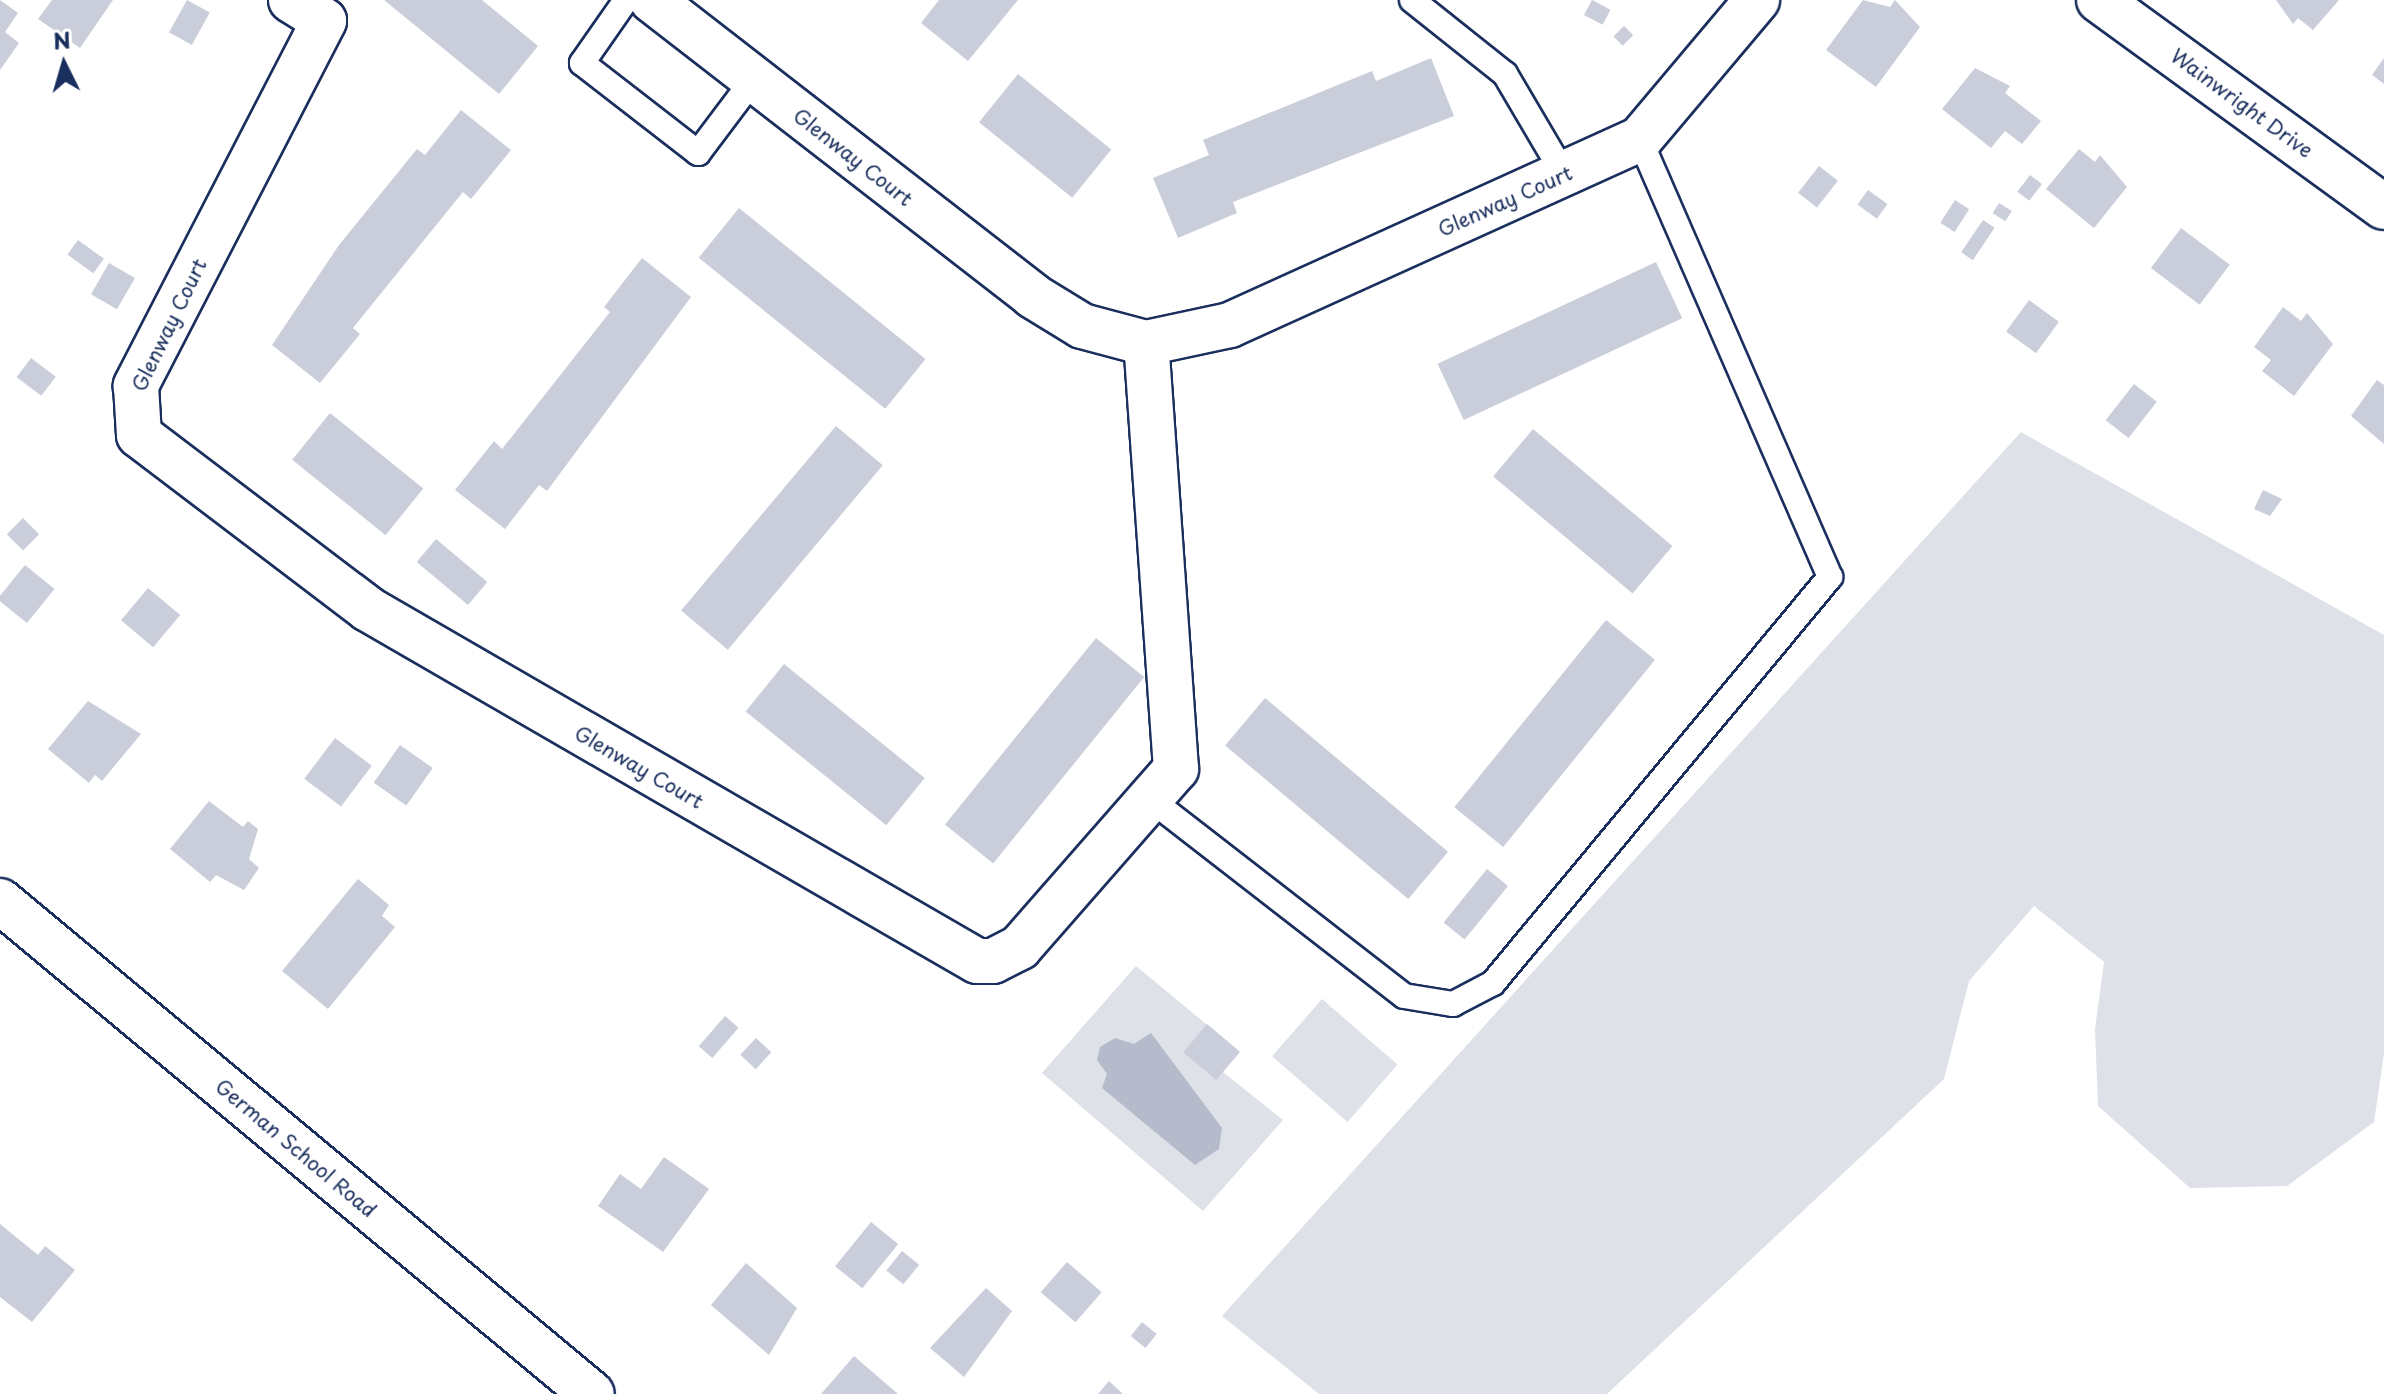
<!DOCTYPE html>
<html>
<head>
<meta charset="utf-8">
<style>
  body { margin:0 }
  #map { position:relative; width:2384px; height:1394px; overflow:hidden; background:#fff; font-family:"Playpen Sans",sans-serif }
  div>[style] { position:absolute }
  .green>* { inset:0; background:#dee1e7; transform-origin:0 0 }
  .water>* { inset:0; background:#b5bbca }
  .building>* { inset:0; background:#caceda; transform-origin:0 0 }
  .roads { filter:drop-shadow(2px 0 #1b2f5e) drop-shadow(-2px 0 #1b2f5e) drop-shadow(0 2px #1b2f5e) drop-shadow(0 -2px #1b2f5e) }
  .lane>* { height:24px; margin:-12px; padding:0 12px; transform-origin:12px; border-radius:12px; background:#fff }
  .street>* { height:44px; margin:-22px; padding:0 22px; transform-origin:22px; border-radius:22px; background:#fff }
  .secondary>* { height:44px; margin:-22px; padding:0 22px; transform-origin:22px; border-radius:22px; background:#fff }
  span { translate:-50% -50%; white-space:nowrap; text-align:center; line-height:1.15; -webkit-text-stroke:6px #fff; paint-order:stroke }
  .street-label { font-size:20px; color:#1b2f5e }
  .north { position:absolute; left:24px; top:24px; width:80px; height:80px; -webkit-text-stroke:6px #fff; paint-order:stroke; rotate:355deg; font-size:22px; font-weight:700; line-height:32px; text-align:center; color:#1b2f5e }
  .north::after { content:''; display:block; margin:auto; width:28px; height:36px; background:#1b2f5e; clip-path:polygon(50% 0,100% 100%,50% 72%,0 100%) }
</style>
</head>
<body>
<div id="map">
  <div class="green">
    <div style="clip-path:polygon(2021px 432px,2384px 635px,2384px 1054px,2374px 1122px,2287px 1186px,2190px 1188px,2098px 1106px,2095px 1029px,2104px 962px,2034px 906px,1969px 981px,1944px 1079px,1607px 1394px,1319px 1394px,1222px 1316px)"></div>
    <div style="clip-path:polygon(1136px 966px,1240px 1052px,1223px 1072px,1283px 1120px,1203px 1211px,1042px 1073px)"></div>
    <div style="left:1322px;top:999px;width:100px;height:76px;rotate:41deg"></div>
  </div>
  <div class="water">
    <div style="clip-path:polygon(1151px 1033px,1222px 1128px,1219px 1149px,1195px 1165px,1102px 1088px,1107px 1074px,1097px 1060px,1100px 1047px,1115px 1038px,1134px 1044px)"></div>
  </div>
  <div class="building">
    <div style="clip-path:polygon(0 0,18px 13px,5px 32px,19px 43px,0 70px)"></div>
    <div style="clip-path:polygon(52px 0,113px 0,80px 48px,38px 19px)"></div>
    <div style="left:187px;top:0;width:26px;height:37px;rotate:29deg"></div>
    <div style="clip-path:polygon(384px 0,482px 0,538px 46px,499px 94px)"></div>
    <div style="clip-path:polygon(939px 0,1018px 0,968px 61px,921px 23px)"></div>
    <div style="left:1592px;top:0;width:21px;height:17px;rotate:28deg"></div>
    <div style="clip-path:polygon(1863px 0,1890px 7px,1895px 0,1920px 27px,1876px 87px,1826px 50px)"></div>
    <div style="clip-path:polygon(2276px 0,2339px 0,2313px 30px,2298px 18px,2293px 24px)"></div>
    <div style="left:1624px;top:26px;width:13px;height:15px;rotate:45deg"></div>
    <div style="clip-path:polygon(1431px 58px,1454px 116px,1233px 202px,1237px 213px,1178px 238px,1153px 178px,1209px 155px,1203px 140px,1372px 71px,1376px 81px)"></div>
    <div style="clip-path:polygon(2384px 58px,2384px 84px,2372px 75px)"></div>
    <div style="clip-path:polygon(1975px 68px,2010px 86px,2005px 93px,2041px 121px,2022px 144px,2005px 131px,1991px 148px,1942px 109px)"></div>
    <div style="left:1018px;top:74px;width:120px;height:62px;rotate:39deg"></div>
    <div style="clip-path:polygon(461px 110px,511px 150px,471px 199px,463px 192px,454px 203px,353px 328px,360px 334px,320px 383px,272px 345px,339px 245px,417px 149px,425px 155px)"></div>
    <div style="clip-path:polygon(2079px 149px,2095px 162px,2100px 155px,2127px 187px,2094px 228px,2046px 189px)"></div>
    <div style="left:1819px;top:166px;width:24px;height:34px;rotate:38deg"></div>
    <div style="left:2030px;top:175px;width:15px;height:21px;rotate:37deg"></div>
    <div style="left:1868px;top:190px;width:24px;height:18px;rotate:36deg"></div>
    <div style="left:1955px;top:200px;width:17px;height:27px;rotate:33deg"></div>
    <div style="left:1999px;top:203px;width:15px;height:12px;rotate:32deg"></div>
    <div style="left:739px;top:208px;width:240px;height:64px;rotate:39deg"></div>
    <div style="left:1983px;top:220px;width:14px;height:39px;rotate:34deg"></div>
    <div style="left:2181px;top:228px;width:61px;height:50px;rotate:37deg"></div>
    <div style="left:78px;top:240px;width:32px;height:18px;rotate:36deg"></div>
    <div style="clip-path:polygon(642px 258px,691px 297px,547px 491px,539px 485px,505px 529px,455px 490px,494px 441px,502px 449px,610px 312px,604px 307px)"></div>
    <div style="left:1656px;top:262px;width:62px;height:241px;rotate:65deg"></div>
    <div style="left:109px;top:263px;width:30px;height:36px;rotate:30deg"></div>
    <div style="left:2029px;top:300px;width:37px;height:39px;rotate:36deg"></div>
    <div style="clip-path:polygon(2283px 307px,2301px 321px,2307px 313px,2333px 344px,2294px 396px,2262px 371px,2271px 360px,2254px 347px)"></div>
    <div style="left:31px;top:358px;width:31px;height:24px;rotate:37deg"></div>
    <div style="clip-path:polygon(2377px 380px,2384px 385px,2384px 444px,2351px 416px)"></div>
    <div style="left:2134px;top:384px;width:29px;height:46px;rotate:38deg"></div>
    <div style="left:330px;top:413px;width:120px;height:60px;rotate:39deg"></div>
    <div style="left:836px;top:426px;width:61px;height:241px;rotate:40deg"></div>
    <div style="left:1533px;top:429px;width:182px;height:62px;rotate:40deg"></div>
    <div style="clip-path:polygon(2263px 490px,2282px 499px,2270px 516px,2254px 509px)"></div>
    <div style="left:23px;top:518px;width:23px;height:23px;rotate:45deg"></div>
    <div style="left:436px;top:539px;width:67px;height:30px;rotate:40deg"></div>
    <div style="left:25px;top:565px;width:38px;height:44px;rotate:39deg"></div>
    <div style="left:148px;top:588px;width:42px;height:42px;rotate:40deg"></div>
    <div style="left:1606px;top:620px;width:63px;height:241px;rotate:39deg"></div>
    <div style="left:1096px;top:638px;width:62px;height:240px;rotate:39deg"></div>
    <div style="left:784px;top:664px;width:181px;height:61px;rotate:39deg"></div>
    <div style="left:1265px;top:698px;width:239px;height:62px;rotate:40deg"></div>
    <div style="clip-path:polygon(88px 701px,141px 734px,102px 781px,95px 775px,89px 783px,48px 749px)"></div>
    <div style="left:335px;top:738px;width:46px;height:51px;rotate:37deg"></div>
    <div style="left:400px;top:745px;width:40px;height:46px;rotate:35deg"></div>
    <div style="clip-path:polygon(209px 801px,243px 827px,248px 821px,258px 829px,249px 859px,259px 868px,244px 890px,216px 875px,210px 882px,170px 849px)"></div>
    <div style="left:1487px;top:869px;width:27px;height:69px;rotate:39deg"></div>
    <div style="clip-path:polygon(358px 879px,389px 905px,382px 916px,395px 927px,328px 1009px,282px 971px)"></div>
    <div style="left:725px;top:1016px;width:18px;height:40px;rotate:41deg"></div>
    <div style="left:1207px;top:1024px;width:43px;height:37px;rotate:40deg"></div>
    <div style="left:756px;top:1038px;width:21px;height:23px;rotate:43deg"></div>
    <div style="clip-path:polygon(664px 1157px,709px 1189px,663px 1252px,598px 1206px,620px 1174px,641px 1189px)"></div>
    <div style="left:871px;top:1222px;width:35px;height:57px;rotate:39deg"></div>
    <div style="clip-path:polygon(0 1224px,38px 1255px,45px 1246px,75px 1270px,32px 1322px,0 1297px)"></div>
    <div style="left:902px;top:1251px;width:22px;height:25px;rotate:39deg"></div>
    <div style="left:1067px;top:1262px;width:46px;height:40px;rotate:41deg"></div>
    <div style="clip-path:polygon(746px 1263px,797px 1308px,769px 1355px,711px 1305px)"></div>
    <div style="clip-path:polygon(986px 1288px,1012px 1311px,964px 1377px,930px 1348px)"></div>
    <div style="left:1142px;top:1322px;width:19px;height:18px;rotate:39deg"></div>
    <div style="clip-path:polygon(854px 1356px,898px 1394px,821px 1394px)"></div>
    <div style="clip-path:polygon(1109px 1381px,1123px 1394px,1098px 1394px)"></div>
  </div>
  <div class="roads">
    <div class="lane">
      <div style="left:626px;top:0;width:77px;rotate:124.9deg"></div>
      <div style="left:582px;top:63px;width:147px;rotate:37.8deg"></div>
      <div style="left:698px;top:153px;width:91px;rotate:-53deg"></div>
      <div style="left:1412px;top:0;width:119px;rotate:38.5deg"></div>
      <div style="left:1505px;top:74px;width:116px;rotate:59.5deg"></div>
      <div style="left:1150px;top:799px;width:321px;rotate:37.8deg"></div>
      <div style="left:1404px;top:996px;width:50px;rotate:9.3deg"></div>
      <div style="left:1453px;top:1004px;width:45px;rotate:-27.7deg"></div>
      <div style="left:1493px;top:983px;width:528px;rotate:-50.31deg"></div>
      <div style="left:1830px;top:577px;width:477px;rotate:-113.5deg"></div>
    </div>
    <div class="street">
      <div style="left:291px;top:0;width:39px;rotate:32deg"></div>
      <div style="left:324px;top:21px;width:411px;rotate:117.3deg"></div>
      <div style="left:136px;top:386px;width:49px;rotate:86.5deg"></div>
      <div style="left:139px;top:435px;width:288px;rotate:37.2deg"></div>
      <div style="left:368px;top:609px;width:703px;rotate:30.03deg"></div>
      <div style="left:977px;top:961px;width:16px"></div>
      <div style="left:993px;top:961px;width:30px;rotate:-27deg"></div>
      <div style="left:1020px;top:947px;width:237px;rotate:-48.8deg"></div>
      <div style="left:1176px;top:769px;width:427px;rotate:-94deg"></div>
      <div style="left:652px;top:0;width:482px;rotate:37.8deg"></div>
      <div style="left:1033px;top:296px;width:57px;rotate:31.5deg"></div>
      <div style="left:1082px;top:326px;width:66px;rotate:14.9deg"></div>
      <div style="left:1146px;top:343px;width:86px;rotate:-12.1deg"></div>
      <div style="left:1230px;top:325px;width:450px;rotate:-24.4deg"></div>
      <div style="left:1640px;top:139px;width:182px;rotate:-49.9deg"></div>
      <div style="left:2099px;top:0;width:352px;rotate:36deg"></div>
    </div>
    <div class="secondary">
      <div style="left:0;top:901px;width:770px;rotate:39.79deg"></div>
    </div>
  </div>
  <div class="street-label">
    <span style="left:2242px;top:103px;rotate:36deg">Wainwright Drive</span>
    <span style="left:853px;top:157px;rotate:38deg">Glenway Court</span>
    <span style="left:1505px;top:201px;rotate:-24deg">Glenway Court</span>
    <span style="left:169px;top:325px;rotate:-64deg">Glenway Court</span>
    <span style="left:639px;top:767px;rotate:30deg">Glenway Court</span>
    <span style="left:296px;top:1148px;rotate:40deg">German School Road</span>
  </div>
  <div class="north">N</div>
</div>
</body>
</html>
